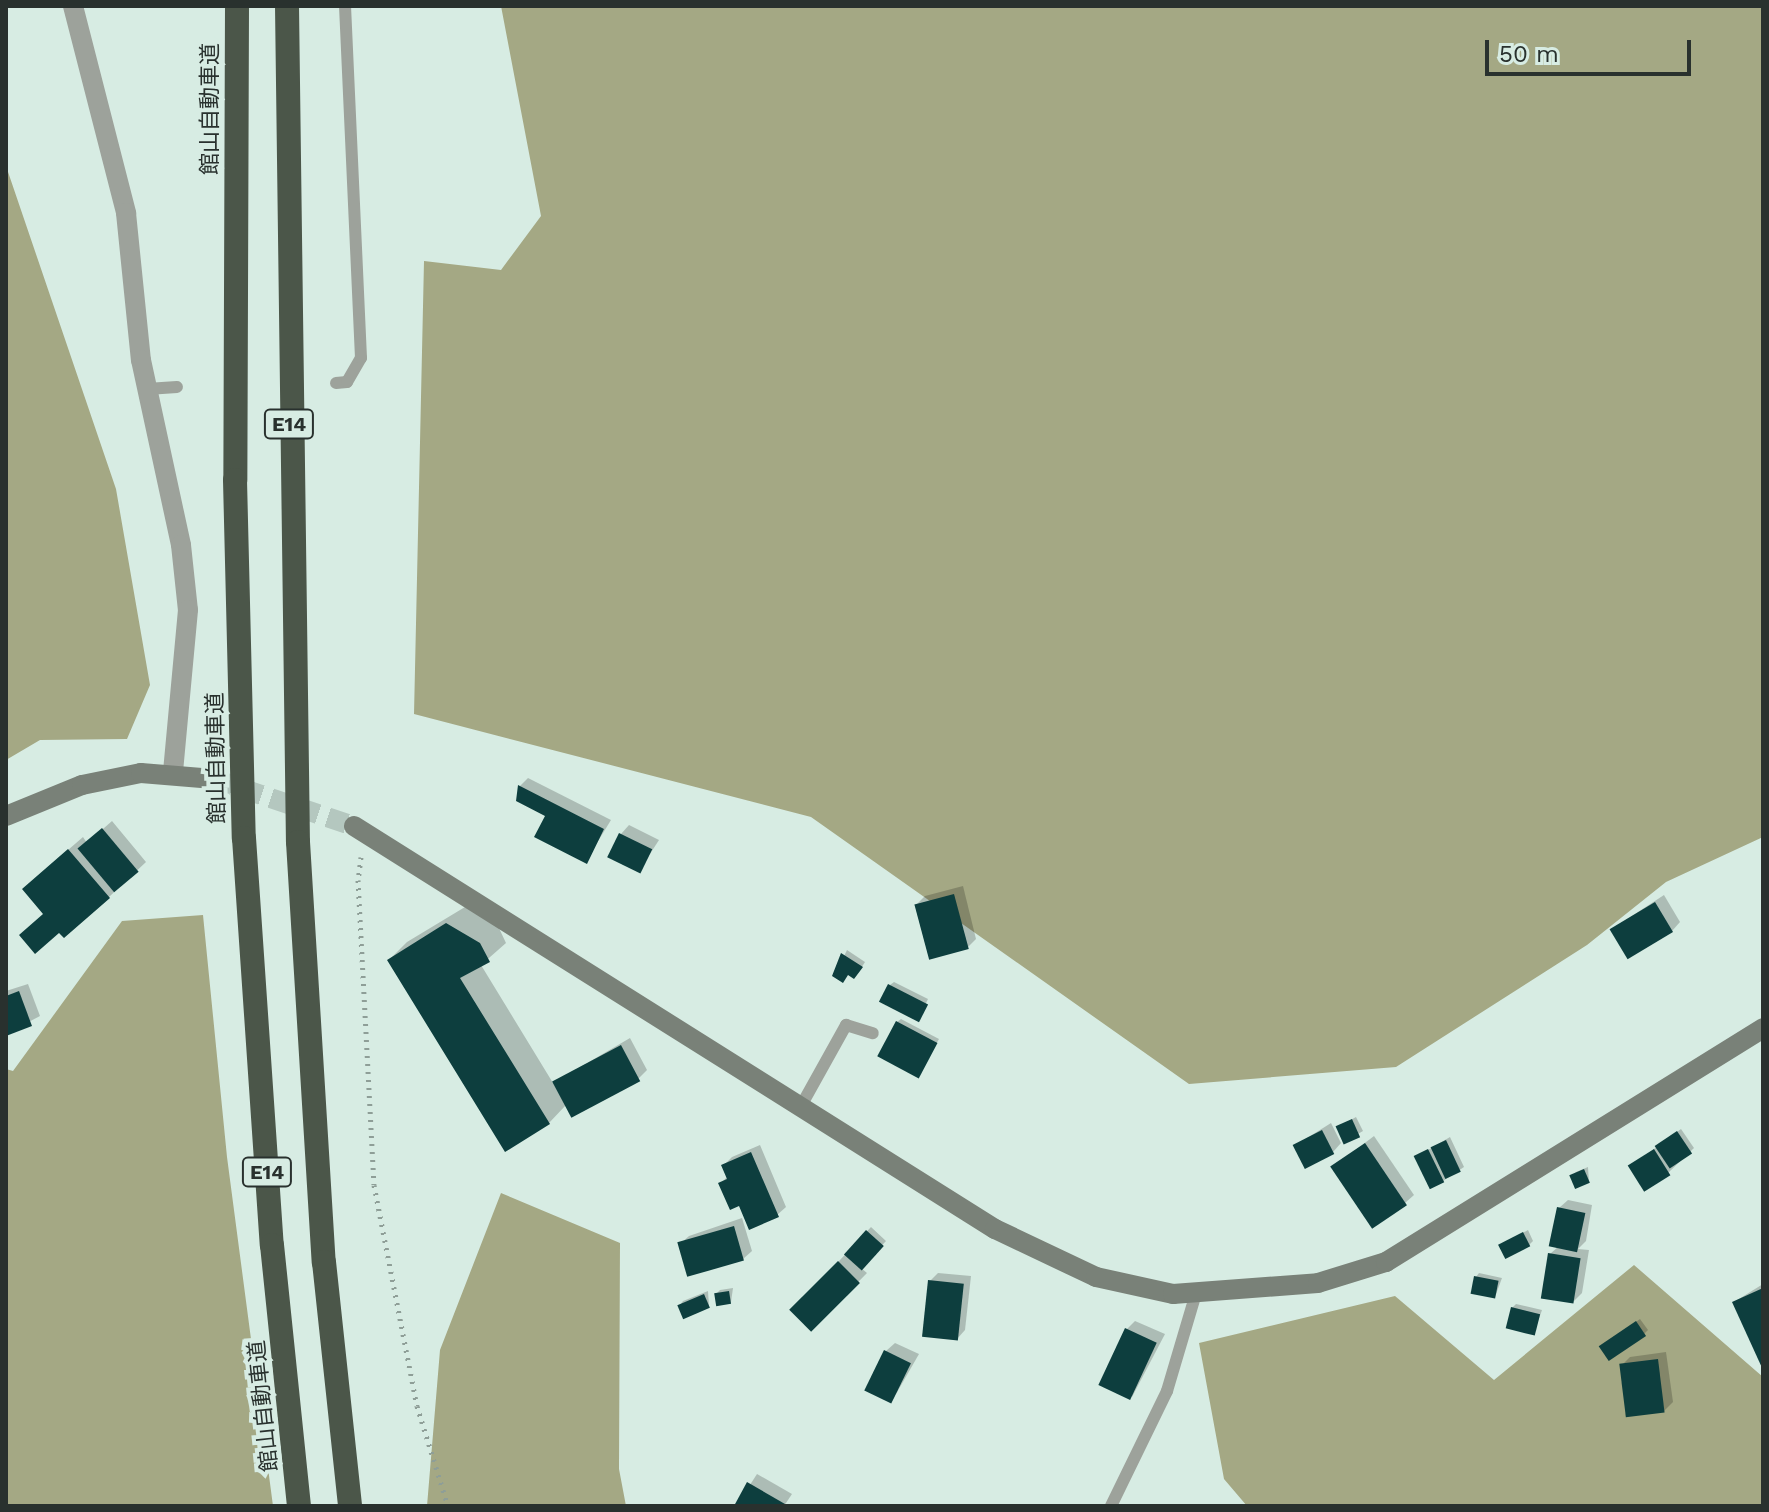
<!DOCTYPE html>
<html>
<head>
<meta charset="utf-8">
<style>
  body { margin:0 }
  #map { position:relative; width:1769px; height:1512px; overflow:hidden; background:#d7ece3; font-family:"Work Sans","Noto Sans JP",sans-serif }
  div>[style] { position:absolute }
  .forest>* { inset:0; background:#a4a884 }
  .shadow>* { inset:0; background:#0003 }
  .building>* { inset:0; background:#0d3e3e; transform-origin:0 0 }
  .secondary-tunnel>* { height:20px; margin-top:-10px; transform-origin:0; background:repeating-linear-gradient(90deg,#b4c7bf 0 20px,transparent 0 30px) }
  .path>* { height:5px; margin-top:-2.5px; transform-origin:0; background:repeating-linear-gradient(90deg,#8e9e97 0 2px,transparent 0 8px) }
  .lane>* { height:12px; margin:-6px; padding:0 6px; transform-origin:6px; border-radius:6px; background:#9da29b }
  .street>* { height:20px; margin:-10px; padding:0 10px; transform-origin:10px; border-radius:10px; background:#9da29b }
  .secondary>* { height:20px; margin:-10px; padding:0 10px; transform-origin:10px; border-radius:10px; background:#798178 }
  .highway>* { height:24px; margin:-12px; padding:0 12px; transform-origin:12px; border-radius:12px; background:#4b5649 }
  span { translate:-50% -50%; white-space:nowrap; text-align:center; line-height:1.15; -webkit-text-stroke:8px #d7ece3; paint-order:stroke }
  .shield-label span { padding:2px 6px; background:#d7ece3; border:2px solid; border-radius:6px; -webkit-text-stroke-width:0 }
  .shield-label { font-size:20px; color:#29312e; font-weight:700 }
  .street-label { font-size:22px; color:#29312e }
  .frame { position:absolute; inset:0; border:8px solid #29312e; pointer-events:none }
  .scale { position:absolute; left:1485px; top:40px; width:206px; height:36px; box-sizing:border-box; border:4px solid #29312e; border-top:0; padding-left:10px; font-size:24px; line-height:28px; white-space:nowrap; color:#29312e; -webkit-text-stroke:6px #d7ece3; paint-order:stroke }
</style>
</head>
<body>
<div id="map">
  <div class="forest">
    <div style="clip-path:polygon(501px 6px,1763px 6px,1763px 837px,1666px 882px,1587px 945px,1396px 1067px,1189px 1084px,811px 817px,414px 714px,424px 261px,501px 270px,541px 216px)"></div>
    <div style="clip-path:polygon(6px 166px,116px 489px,150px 685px,127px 739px,40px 740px,6px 760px)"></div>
    <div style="clip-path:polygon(203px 915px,227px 1157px,273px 1506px,6px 1506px,6px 1069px,13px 1071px,122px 921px)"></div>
    <div style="clip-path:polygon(501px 1193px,620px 1243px,619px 1469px,626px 1506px,427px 1506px,440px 1350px)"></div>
    <div style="clip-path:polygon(1634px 1265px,1763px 1377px,1763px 1506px,1247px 1506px,1224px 1479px,1199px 1343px,1395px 1296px,1494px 1380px)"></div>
  </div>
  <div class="shadow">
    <div style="clip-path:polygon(528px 778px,611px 820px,586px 861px,520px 786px)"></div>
    <div style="clip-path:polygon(112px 821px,146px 862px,109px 897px,45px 913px,38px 876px,83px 837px,87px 843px)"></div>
    <div style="clip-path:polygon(629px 825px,659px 840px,639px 871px,621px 834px)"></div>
    <div style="clip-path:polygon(963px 886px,976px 939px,968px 947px,916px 905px,925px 896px)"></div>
    <div style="clip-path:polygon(1664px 895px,1680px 922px,1672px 931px,1612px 929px)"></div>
    <div style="clip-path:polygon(465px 907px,498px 926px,506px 943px,481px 965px,553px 1083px,630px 1038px,647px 1070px,638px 1079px,566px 1105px,549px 1123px,389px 960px,407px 942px)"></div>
    <div style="clip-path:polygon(847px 950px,865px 962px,858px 973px,835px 975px)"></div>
    <div style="clip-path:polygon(894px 982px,928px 999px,919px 1018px,890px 985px)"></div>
    <div style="clip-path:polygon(28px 984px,40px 1016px,6px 1034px,6px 991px)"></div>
    <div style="clip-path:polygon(901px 1019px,939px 1039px,918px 1076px,897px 1022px)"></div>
    <div style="clip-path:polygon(1356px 1117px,1363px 1131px,1344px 1142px,1338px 1127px)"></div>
    <div style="clip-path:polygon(1331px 1123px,1341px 1143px,1333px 1152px,1296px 1145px)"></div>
    <div style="clip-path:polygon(1681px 1129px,1694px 1148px,1668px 1173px,1631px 1166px)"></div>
    <div style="clip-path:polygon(1374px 1136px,1414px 1195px,1405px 1203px,1333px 1167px)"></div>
    <div style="clip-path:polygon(1450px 1137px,1464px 1167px,1443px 1181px,1416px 1157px)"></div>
    <div style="clip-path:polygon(760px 1145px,786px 1207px,777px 1215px,740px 1203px,721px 1183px,728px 1176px,723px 1166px,732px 1157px)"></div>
    <div style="clip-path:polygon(1588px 1167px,1589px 1182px,1572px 1176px,1576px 1172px)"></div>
    <div style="clip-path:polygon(1568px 1200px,1592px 1205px,1586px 1241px,1578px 1249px,1589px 1250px,1582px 1293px,1574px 1301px,1550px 1254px,1559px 1246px,1559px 1208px)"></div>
    <div style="clip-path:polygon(742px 1218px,752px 1251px,743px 1259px,680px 1244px,689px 1236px)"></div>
    <div style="clip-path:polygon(871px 1227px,886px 1241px,861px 1268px,867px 1273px,812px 1329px,793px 1310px)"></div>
    <div style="clip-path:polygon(1528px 1230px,1533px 1241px,1529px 1245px,1501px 1245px)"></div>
    <div style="clip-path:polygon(938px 1273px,971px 1276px,965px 1330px,957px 1339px,930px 1281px)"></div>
    <div style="clip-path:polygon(1479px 1273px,1502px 1278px,1495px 1297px,1476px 1277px)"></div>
    <div style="clip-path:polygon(1763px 1284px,1763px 1364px,1734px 1302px)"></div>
    <div style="clip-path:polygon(733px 1288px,731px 1302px,716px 1294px,720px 1290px)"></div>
    <div style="clip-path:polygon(708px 1291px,709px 1306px,680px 1305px,683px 1301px)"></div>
    <div style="clip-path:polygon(1516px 1304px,1542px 1310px,1534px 1333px,1512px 1308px)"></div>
    <div style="clip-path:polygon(1640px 1319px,1648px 1330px,1644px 1334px,1605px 1344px)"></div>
    <div style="clip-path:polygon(1135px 1321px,1165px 1334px,1132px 1397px,1126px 1330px)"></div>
    <div style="clip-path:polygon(895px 1343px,919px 1354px,892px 1401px,886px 1351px)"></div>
    <div style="clip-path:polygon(1666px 1352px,1673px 1402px,1664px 1411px,1621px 1366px,1630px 1357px)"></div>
    <div style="clip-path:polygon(757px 1474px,792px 1494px,784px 1506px,737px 1505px)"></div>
  </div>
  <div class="building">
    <div style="clip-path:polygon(518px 785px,604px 829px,587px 864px,534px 837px,545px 816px,516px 801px)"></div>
    <div style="left:102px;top:828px;width:57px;height:32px;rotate:50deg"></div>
    <div style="left:619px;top:833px;width:37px;height:27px;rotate:26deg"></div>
    <div style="clip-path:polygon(68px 849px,110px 898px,64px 938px,59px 933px,35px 954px,19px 935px,43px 914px,22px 889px)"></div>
    <div style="left:954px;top:894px;width:57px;height:41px;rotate:75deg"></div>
    <div style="left:1655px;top:902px;width:35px;height:53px;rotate:59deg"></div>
    <div style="clip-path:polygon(446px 923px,480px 943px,490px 962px,460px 978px,550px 1124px,505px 1152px,387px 960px)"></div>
    <div style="clip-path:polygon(841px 953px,863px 967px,854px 979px,848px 975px,843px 983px,832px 976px)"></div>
    <div style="left:888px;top:984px;width:45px;height:20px;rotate:27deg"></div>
    <div style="clip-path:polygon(19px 991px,32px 1026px,6px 1036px,6px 996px)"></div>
    <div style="left:896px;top:1021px;width:47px;height:40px;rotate:28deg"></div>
    <div style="left:621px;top:1045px;width:41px;height:78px;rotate:62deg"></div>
    <div style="left:1352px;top:1119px;width:20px;height:18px;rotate:66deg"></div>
    <div style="left:1322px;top:1130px;width:27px;height:33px;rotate:63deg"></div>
    <div style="left:1677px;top:1131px;width:27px;height:27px;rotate:56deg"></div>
    <div style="left:1446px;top:1140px;width:35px;height:17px;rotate:65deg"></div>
    <div style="left:1365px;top:1143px;width:75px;height:42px;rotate:56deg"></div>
    <div style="left:1428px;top:1149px;width:37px;height:16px;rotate:64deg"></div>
    <div style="left:1654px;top:1149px;width:31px;height:31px;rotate:58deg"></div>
    <div style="clip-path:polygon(751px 1152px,779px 1217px,749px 1230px,739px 1206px,730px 1210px,718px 1183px,727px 1179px,721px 1165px)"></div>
    <div style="left:1584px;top:1169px;width:15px;height:16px;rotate:67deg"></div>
    <div style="left:1557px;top:1207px;width:29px;height:40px;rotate:12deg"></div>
    <div style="left:734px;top:1226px;width:36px;height:59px;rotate:74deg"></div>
    <div style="left:866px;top:1230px;width:24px;height:33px;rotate:42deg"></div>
    <div style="left:1523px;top:1232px;width:16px;height:28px;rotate:63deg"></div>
    <div style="left:1548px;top:1253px;width:33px;height:46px;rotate:9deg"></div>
    <div style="left:838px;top:1261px;width:31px;height:69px;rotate:45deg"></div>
    <div style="left:1474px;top:1276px;width:25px;height:18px;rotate:11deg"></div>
    <div style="left:928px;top:1280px;width:36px;height:57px;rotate:6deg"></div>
    <div style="clip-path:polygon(1763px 1288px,1763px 1370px,1732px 1302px)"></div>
    <div style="left:729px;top:1291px;width:13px;height:15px;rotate:81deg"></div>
    <div style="left:704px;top:1294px;width:15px;height:29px;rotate:67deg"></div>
    <div style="left:1511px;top:1307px;width:30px;height:22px;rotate:14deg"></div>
    <div style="left:1636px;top:1321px;width:18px;height:45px;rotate:56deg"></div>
    <div style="left:1125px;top:1328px;width:35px;height:63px;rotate:25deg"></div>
    <div style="left:884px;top:1350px;width:30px;height:45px;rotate:26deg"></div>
    <div style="left:1658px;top:1359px;width:54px;height:39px;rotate:83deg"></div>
    <div style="clip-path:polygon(747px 1482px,785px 1504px,734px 1506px)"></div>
  </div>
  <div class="secondary-tunnel">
    <div style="left:214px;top:779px;width:148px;rotate:18.6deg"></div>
  </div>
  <div class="path">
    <div style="left:361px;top:857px;width:23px;rotate:97deg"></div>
    <div style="left:358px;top:880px;width:305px;rotate:87deg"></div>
    <div style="left:374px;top:1185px;width:225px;rotate:79deg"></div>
    <div style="left:417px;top:1406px;width:105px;rotate:72.8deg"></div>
  </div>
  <div class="lane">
    <div style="left:336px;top:383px;width:11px;rotate:-5deg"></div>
    <div style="left:347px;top:382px;width:28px;rotate:-60deg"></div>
    <div style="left:361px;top:358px;width:352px;rotate:-92.6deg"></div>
    <div style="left:147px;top:389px;width:30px;rotate:-4deg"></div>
    <div style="left:801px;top:1106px;width:93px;rotate:-60.9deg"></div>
    <div style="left:846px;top:1025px;width:28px;rotate:17deg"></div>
    <div style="left:1111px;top:1506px;width:128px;rotate:-64deg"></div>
    <div style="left:1167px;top:1391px;width:102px;rotate:-73.5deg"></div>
  </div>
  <div class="street">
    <div style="left:73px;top:6px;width:214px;rotate:75.6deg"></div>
    <div style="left:126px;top:213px;width:148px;rotate:84.2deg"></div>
    <div style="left:141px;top:360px;width:189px;rotate:77.8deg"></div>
    <div style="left:181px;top:545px;width:65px;rotate:83.9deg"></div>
    <div style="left:188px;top:610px;width:164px;rotate:95.3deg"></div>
  </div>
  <div class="secondary">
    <div style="left:6px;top:816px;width:82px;rotate:-22.2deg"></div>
    <div style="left:82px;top:785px;width:60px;rotate:-11.5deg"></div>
    <div style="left:141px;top:773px;width:73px;rotate:4.7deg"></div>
    <div style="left:354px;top:826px;width:757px;rotate:32.16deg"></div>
    <div style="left:995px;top:1229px;width:112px;rotate:25.4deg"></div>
    <div style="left:1096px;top:1277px;width:79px;rotate:12.4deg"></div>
    <div style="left:1173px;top:1294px;width:145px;rotate:-4.3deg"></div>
    <div style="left:1318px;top:1283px;width:71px;rotate:-17.2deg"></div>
    <div style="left:1386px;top:1262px;width:444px;rotate:-31.8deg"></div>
  </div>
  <div class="highway">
    <div style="left:237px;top:6px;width:474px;rotate:90.2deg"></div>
    <div style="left:235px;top:480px;width:358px;rotate:88.6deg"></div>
    <div style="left:244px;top:838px;width:408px;rotate:86.1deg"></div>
    <div style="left:272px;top:1245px;width:262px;rotate:84.1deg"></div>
    <div style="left:287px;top:6px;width:836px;rotate:89.25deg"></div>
    <div style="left:298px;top:842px;width:421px;rotate:86.5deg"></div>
    <div style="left:324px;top:1262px;width:245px;rotate:83.9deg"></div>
  </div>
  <div class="shield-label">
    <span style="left:289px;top:424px">E14</span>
    <span style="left:267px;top:1172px">E14</span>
  </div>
  <div class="street-label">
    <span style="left:210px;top:109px;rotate:-90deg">館山自動車道</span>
    <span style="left:216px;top:758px;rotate:-91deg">館山自動車道</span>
    <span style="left:263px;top:1406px;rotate:-96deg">館山自動車道</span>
  </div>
  <div class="frame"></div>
  <div class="scale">50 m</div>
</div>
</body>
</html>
